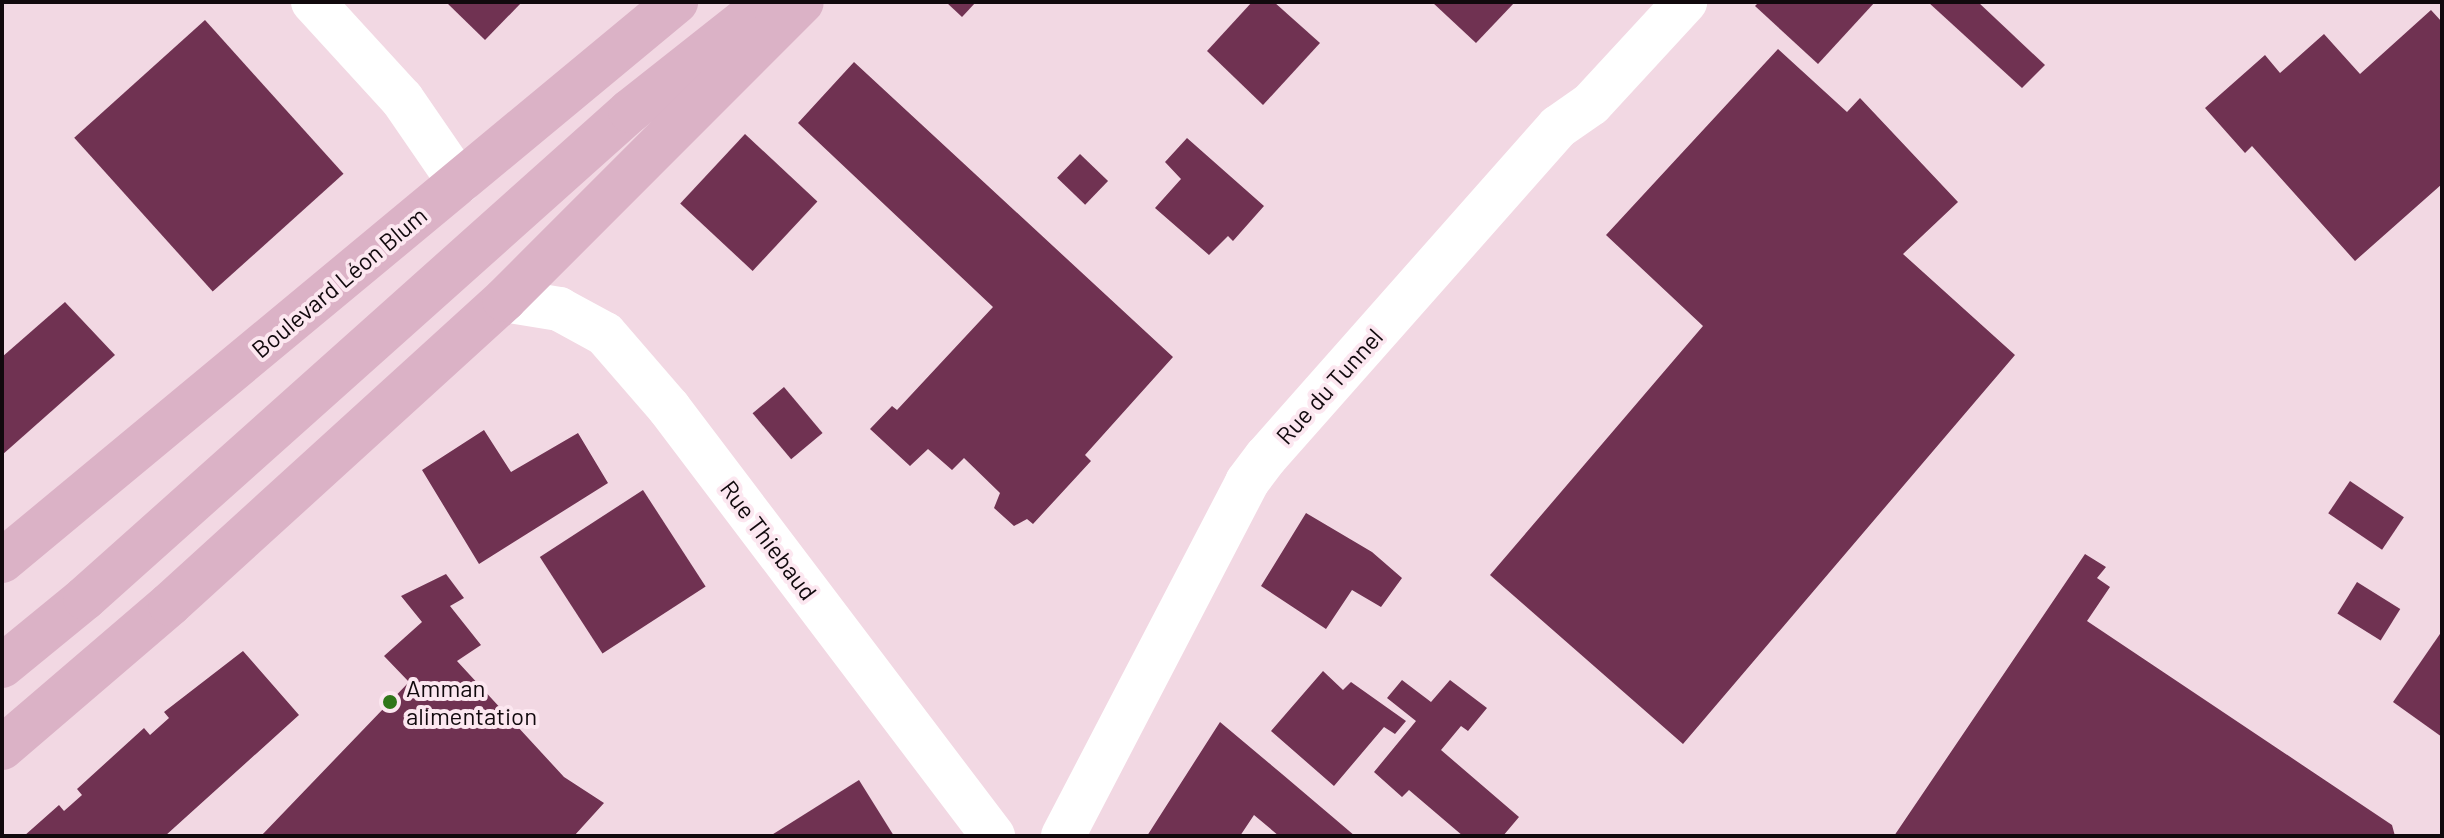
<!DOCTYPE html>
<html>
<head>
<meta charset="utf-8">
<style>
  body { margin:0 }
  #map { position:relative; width:2444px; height:838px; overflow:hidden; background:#f2d8e3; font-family:Barlow,sans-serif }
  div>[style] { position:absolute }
  .building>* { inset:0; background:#703252; transform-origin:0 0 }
  .street>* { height:44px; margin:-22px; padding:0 22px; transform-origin:22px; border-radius:22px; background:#fff }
  .primary>* { height:44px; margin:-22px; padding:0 22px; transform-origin:22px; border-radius:22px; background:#dbb2c6 }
  .dots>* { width:22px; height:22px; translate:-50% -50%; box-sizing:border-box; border:4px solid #fce7f0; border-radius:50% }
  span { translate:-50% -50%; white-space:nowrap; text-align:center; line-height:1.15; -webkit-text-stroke:8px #fce7f0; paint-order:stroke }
  .street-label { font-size:24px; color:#11090d }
  .poi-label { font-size:24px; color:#11090d }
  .left { translate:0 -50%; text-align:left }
  .frame { position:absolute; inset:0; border:4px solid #11090d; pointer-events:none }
</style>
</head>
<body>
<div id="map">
  <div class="building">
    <div style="clip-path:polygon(446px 2px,522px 2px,485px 40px)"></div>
    <div style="clip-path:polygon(946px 2px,976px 2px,962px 17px)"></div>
    <div style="clip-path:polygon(1252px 2px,1274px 2px,1320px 43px,1263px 105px,1207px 51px)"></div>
    <div style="clip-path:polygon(1432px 2px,1515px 2px,1476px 43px)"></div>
    <div style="clip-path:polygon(1759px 2px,1875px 2px,1818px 64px,1755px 6px)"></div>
    <div style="clip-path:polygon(1928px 2px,1978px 2px,2045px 65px,2022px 88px)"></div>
    <div style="clip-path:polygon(2431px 10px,2442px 22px,2442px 184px,2355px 261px,2252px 146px,2245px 153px,2205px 108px,2265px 55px,2280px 73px,2324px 34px,2360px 74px)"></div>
    <div style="left:205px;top:20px;width:207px;height:176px;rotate:48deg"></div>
    <div style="clip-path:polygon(1778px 49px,1847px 112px,1860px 98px,1958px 202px,1903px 254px,2015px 355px,1683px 744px,1490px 575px,1703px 326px,1606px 235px)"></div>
    <div style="clip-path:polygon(854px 62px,1173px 357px,1085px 455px,1091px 461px,1033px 524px,1027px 519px,1014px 526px,994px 508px,1000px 493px,964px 458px,952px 470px,928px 449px,910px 466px,870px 429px,892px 406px,897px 410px,993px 307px,798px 123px)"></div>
    <div style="left:745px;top:134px;width:99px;height:95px;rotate:43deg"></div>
    <div style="clip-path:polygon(1187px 138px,1264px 206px,1233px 241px,1228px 236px,1209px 255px,1155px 208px,1181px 179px,1165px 162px)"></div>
    <div style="left:1080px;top:154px;width:39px;height:33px;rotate:44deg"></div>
    <div style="clip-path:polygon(65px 302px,115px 355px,2px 455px,2px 357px)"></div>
    <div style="left:784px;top:387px;width:60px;height:41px;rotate:50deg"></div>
    <div style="clip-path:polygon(484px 430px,511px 472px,578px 433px,608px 483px,479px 564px,422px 470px)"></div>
    <div style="left:2350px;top:481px;width:65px;height:39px;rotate:34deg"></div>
    <div style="left:643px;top:490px;width:115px;height:123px;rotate:57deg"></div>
    <div style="clip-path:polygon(1306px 513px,1372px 552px,1402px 578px,1381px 607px,1352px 590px,1326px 629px,1261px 586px)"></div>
    <div style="clip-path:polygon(2085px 554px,2106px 567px,2097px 578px,2110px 587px,2087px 621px,2392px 825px,2395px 836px,1894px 836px)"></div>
    <div style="clip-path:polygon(446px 574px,464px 598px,450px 606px,481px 645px,457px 661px,564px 777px,604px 803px,574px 836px,261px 836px,409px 682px,384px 656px,422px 622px,401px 596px)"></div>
    <div style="left:2357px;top:582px;width:51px;height:37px;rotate:32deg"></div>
    <div style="clip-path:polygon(2442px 631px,2442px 737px,2393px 702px)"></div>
    <div style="clip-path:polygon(243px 651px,299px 715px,165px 836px,24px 836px,59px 805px,64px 811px,82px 795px,77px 789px,144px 728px,150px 735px,169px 718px,164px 712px)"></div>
    <div style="clip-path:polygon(1323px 671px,1343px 690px,1351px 682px,1406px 721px,1395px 734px,1384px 727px,1334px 786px,1271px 731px)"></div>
    <div style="clip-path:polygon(1402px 680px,1431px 702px,1450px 680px,1487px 708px,1468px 731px,1461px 726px,1441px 750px,1519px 817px,1503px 836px,1463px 836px,1409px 790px,1402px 797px,1374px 772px,1416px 721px,1387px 698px)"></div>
    <div style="clip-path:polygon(1220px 722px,1282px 774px,1355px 836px,1279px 836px,1254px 815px,1240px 836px,1147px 836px)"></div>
    <div style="clip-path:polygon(859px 780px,894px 836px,770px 836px)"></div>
  </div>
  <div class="street">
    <div style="left:313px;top:2px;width:132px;rotate:47.5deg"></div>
    <div style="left:402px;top:99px;width:101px;rotate:55.5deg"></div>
    <div style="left:504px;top:300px;width:56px;rotate:9.3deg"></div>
    <div style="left:559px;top:309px;width:52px;rotate:28.5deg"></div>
    <div style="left:605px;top:334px;width:98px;rotate:49.1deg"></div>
    <div style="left:669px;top:408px;width:537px;rotate:52.87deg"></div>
    <div style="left:1063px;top:836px;width:399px;rotate:-62.5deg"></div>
    <div style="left:1247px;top:482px;width:31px;rotate:-53deg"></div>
    <div style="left:1266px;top:457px;width:441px;rotate:-48.5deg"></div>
    <div style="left:1558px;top:127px;width:40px;rotate:-34.9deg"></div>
    <div style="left:1591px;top:104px;width:139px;rotate:-47.3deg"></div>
  </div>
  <div class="primary">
    <div style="left:2px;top:561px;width:876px;rotate:-39.67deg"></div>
    <div style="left:2px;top:666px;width:107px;rotate:-39.3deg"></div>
    <div style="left:85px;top:598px;width:731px;rotate:-41.78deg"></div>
    <div style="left:630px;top:111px;width:176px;rotate:-38.3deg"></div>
    <div style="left:2px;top:748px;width:221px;rotate:-40.6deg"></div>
    <div style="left:170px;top:604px;width:452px;rotate:-42.3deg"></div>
    <div style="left:504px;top:300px;width:421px;rotate:-45deg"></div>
  </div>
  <div class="dots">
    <div style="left:390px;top:702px;background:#30771a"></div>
  </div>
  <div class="street-label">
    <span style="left:339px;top:282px;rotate:-40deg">Boulevard Léon Blum</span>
    <span style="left:1329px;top:386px;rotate:-48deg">Rue du Tunnel</span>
    <span style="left:769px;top:540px;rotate:53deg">Rue Thiebaud</span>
  </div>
  <div class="poi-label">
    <span class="left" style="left:406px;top:702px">Amman<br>alimentation</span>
  </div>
  <div class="frame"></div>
</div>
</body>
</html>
